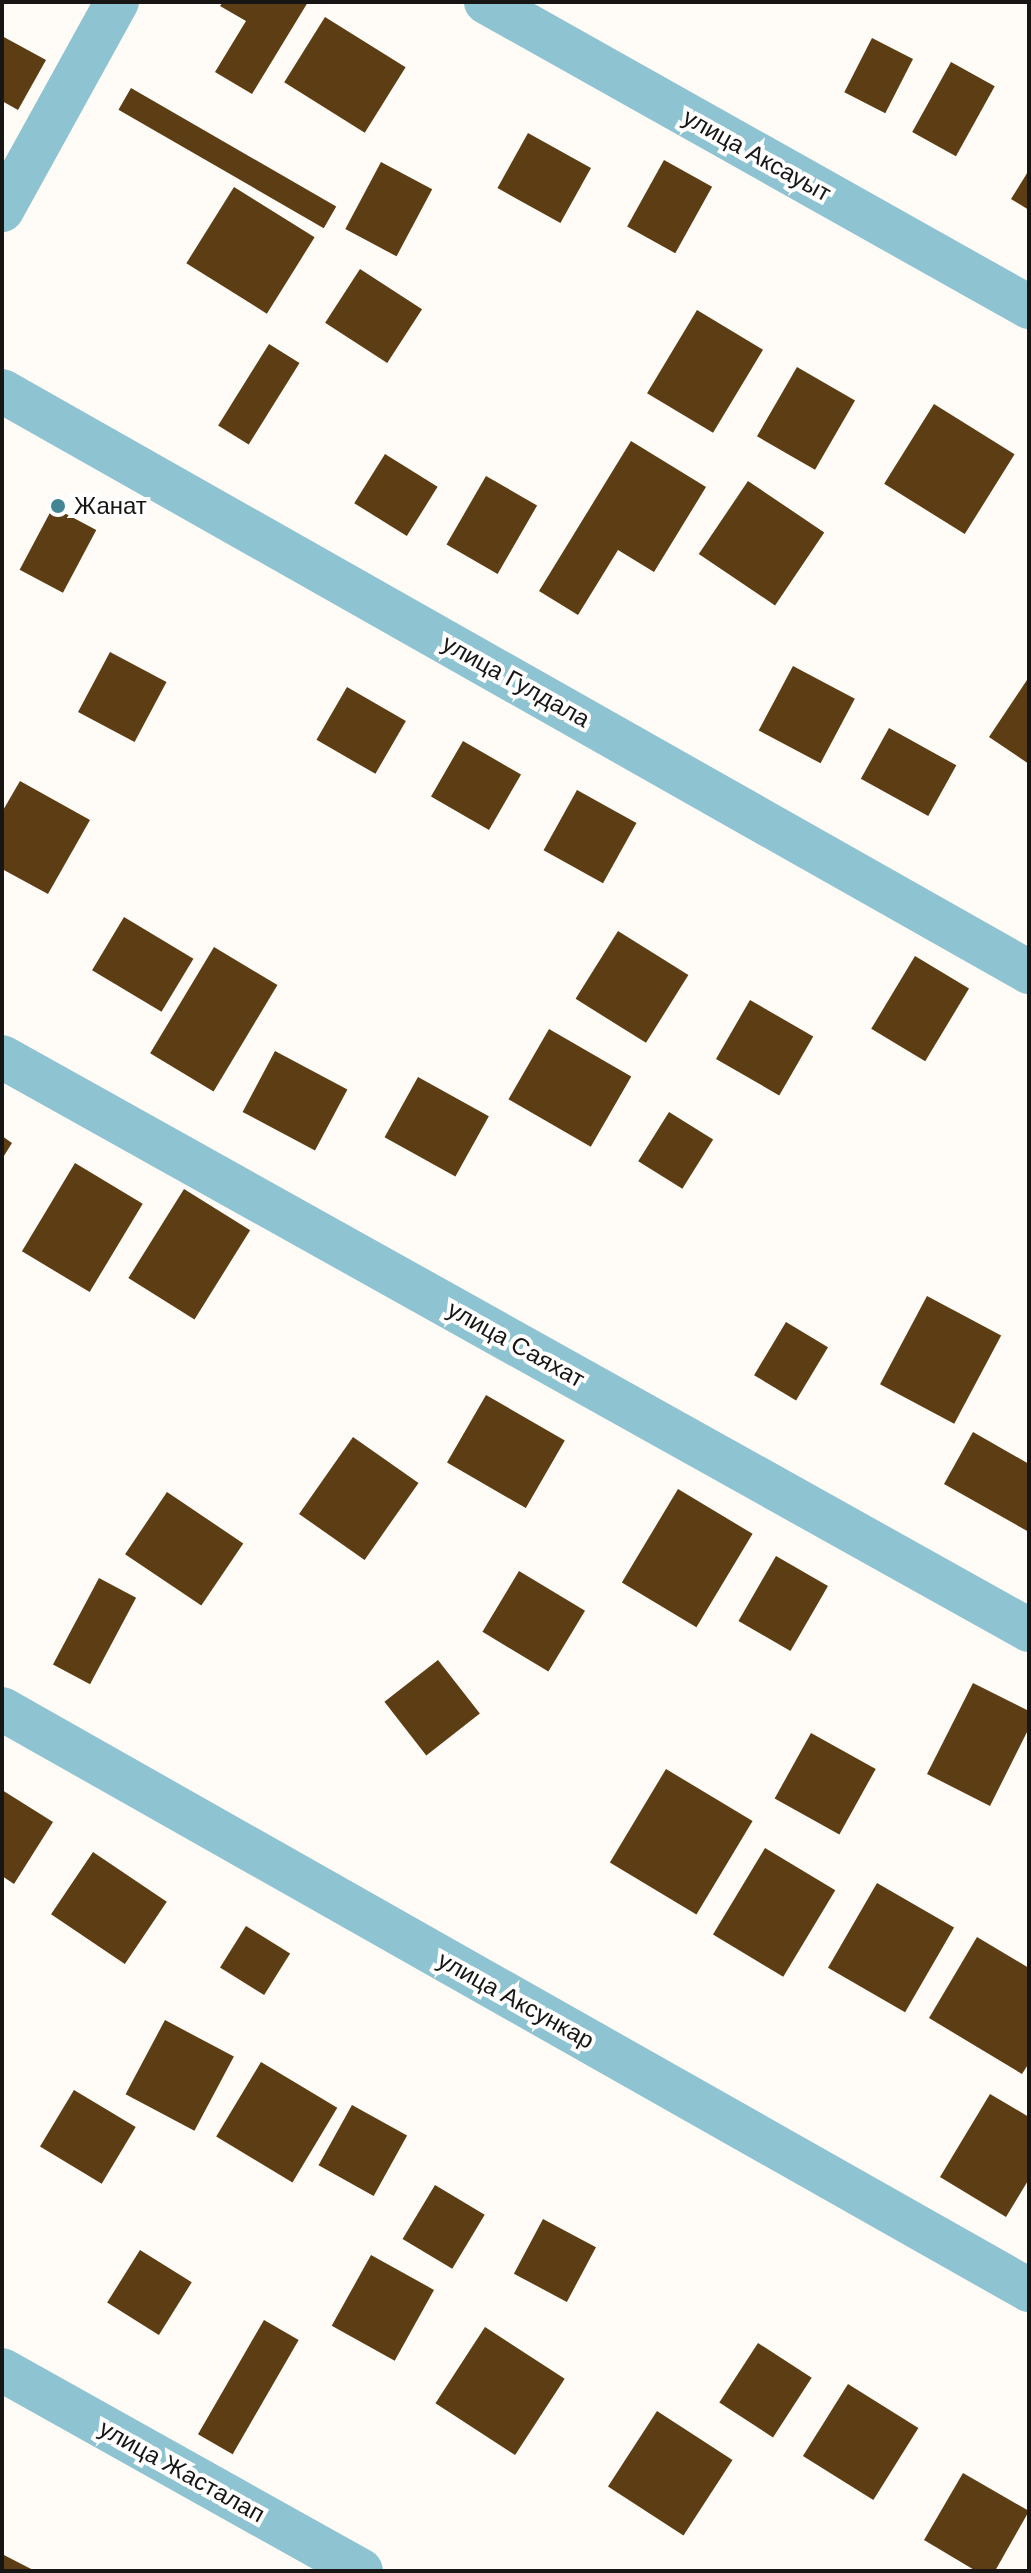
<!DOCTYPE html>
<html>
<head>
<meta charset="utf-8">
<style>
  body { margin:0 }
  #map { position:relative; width:1031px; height:2573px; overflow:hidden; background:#fffbf6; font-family:Arial,sans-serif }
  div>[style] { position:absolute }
  .building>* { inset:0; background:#5d3e14; transform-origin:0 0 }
  .minor>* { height:44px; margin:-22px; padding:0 22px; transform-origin:22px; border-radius:22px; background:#8ec3d2 }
  .dots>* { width:22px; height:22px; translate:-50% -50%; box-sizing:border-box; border:4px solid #fff; border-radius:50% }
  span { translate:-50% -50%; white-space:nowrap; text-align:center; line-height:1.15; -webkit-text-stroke:8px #fff; paint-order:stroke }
  .street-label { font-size:24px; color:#171614 }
  .poi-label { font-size:24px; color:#171614 }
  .left { translate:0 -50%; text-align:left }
  .frame { position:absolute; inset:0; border:4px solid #171614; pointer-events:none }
</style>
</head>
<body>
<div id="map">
  <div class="building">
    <div style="clip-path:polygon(223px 2px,308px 2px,252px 94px,215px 72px,246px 21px,220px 6px)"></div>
    <div style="left:325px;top:17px;width:95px;height:77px;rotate:32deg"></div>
    <div style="clip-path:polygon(2px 36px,46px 60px,18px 110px,2px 101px)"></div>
    <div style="left:872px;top:38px;width:46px;height:61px;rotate:27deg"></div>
    <div style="left:951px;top:62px;width:50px;height:80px;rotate:29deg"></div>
    <div style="left:131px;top:88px;width:237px;height:25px;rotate:30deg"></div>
    <div style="left:528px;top:133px;width:72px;height:63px;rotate:29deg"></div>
    <div style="left:664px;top:160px;width:55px;height:76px;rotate:29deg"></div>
    <div style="left:381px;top:162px;width:58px;height:76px;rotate:28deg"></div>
    <div style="clip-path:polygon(1029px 170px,1029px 210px,1011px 199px)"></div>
    <div style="left:234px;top:187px;width:95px;height:90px;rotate:32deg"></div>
    <div style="left:360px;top:269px;width:74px;height:64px;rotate:33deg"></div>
    <div style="left:697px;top:310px;width:77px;height:97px;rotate:31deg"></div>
    <div style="left:269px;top:344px;width:36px;height:96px;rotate:32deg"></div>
    <div style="left:797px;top:367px;width:67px;height:80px;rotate:30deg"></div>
    <div style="left:934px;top:404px;width:95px;height:94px;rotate:32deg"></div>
    <div style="clip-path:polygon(631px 441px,706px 487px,654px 572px,618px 550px,578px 615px,539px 591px)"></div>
    <div style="left:385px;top:454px;width:62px;height:58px;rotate:32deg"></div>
    <div style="left:486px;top:476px;width:59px;height:79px;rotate:30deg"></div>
    <div style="left:748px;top:481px;width:92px;height:88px;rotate:34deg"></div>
    <div style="left:53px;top:507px;width:49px;height:71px;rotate:28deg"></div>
    <div style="left:110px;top:652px;width:64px;height:68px;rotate:28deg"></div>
    <div style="left:793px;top:666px;width:70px;height:73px;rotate:28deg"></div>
    <div style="clip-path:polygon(1029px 677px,1029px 764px,989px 737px)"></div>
    <div style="left:347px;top:687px;width:68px;height:61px;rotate:30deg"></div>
    <div style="left:889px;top:728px;width:77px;height:58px;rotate:29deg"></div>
    <div style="left:463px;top:741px;width:67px;height:64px;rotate:30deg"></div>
    <div style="clip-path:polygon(20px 781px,90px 820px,48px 894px,2px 869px,2px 812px)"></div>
    <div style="left:577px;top:790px;width:68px;height:69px;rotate:29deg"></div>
    <div style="left:124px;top:917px;width:81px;height:62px;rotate:31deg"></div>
    <div style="left:618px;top:931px;width:83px;height:80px;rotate:32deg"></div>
    <div style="left:214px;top:947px;width:74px;height:124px;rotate:31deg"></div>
    <div style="left:915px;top:956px;width:63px;height:85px;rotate:31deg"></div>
    <div style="left:750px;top:1000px;width:73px;height:68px;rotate:30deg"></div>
    <div style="left:549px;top:1029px;width:95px;height:81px;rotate:30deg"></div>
    <div style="left:275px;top:1051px;width:82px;height:69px;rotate:28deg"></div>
    <div style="left:418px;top:1077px;width:81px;height:69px;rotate:29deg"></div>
    <div style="left:669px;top:1112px;width:52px;height:58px;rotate:32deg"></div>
    <div style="clip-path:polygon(2px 1136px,12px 1143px,2px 1159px)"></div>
    <div style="left:75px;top:1163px;width:79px;height:103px;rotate:31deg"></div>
    <div style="left:184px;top:1189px;width:78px;height:105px;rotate:32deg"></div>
    <div style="left:927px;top:1296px;width:84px;height:100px;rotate:28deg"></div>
    <div style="left:786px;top:1322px;width:49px;height:62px;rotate:31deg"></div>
    <div style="left:486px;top:1395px;width:91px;height:78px;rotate:30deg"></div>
    <div style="clip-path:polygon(973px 1432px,1029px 1464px,1029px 1532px,944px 1484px)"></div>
    <div style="left:353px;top:1437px;width:80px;height:94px;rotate:35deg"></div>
    <div style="left:678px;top:1489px;width:87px;height:109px;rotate:31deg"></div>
    <div style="left:167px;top:1492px;width:92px;height:75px;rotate:34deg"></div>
    <div style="left:776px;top:1556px;width:60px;height:75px;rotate:30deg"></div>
    <div style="left:519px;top:1571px;width:77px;height:71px;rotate:31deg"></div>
    <div style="left:99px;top:1578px;width:42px;height:98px;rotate:28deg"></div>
    <div style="left:438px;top:1660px;width:68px;height:68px;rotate:52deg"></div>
    <div style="clip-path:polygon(973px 1683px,1029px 1711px,1029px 1728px,990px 1806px,927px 1774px)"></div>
    <div style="left:811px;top:1733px;width:74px;height:75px;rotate:29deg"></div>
    <div style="left:666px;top:1769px;width:101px;height:109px;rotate:31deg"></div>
    <div style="clip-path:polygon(2px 1790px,53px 1822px,14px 1884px,2px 1876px)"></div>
    <div style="left:765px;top:1848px;width:82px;height:101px;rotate:31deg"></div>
    <div style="left:93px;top:1852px;width:89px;height:75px;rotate:34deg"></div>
    <div style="left:877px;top:1883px;width:89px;height:98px;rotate:30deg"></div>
    <div style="left:246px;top:1926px;width:52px;height:49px;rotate:32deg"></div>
    <div style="clip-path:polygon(977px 1937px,1029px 1968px,1029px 2063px,1022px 2074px,929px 2018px)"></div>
    <div style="left:165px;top:2020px;width:78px;height:84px;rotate:28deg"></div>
    <div style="left:261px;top:2062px;width:89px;height:87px;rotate:31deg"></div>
    <div style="left:74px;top:2090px;width:72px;height:66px;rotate:31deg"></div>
    <div style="clip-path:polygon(990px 2094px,1029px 2117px,1029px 2179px,1006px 2217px,940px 2177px)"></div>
    <div style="left:352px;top:2105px;width:63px;height:69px;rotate:29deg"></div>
    <div style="left:435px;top:2185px;width:58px;height:63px;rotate:31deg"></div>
    <div style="left:543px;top:2219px;width:60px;height:62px;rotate:28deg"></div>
    <div style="left:140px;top:2250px;width:61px;height:62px;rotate:32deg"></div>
    <div style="left:371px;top:2255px;width:72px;height:81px;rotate:29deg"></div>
    <div style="left:264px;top:2320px;width:40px;height:132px;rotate:30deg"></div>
    <div style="left:485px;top:2327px;width:95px;height:91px;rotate:33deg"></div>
    <div style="left:758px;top:2343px;width:64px;height:71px;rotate:33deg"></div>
    <div style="left:848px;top:2384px;width:83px;height:85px;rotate:32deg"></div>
    <div style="left:657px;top:2411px;width:90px;height:90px;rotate:33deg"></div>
    <div style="clip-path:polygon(963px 2473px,1029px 2511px,995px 2571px,976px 2571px,924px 2540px)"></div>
    <div style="clip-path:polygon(2px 2554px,35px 2571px,2px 2571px)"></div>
  </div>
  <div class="minor">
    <div style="left:486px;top:2px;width:623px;rotate:29.32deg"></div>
    <div style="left:2px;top:210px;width:238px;rotate:-61.1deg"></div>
    <div style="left:2px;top:391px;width:1180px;rotate:29.5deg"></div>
    <div style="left:2px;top:1057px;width:1176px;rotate:29.16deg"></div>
    <div style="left:2px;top:1709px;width:1180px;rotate:29.5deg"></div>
    <div style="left:2px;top:2370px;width:411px;rotate:29.2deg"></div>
  </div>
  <div class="dots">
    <div style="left:58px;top:506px;background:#428595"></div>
  </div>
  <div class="street-label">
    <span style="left:757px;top:155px;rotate:29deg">улица Аксауыт</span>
    <span style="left:516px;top:681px;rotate:29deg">улица Гулдала</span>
    <span style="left:516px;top:1344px;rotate:29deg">улица Саяхат</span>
    <span style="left:516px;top:2000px;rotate:29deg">улица Аксункар</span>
    <span style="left:182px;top:2471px;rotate:29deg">улица Жасталап</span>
  </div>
  <div class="poi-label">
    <span class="left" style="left:74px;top:506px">Жанат</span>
  </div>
  <div class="frame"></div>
</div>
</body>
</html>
